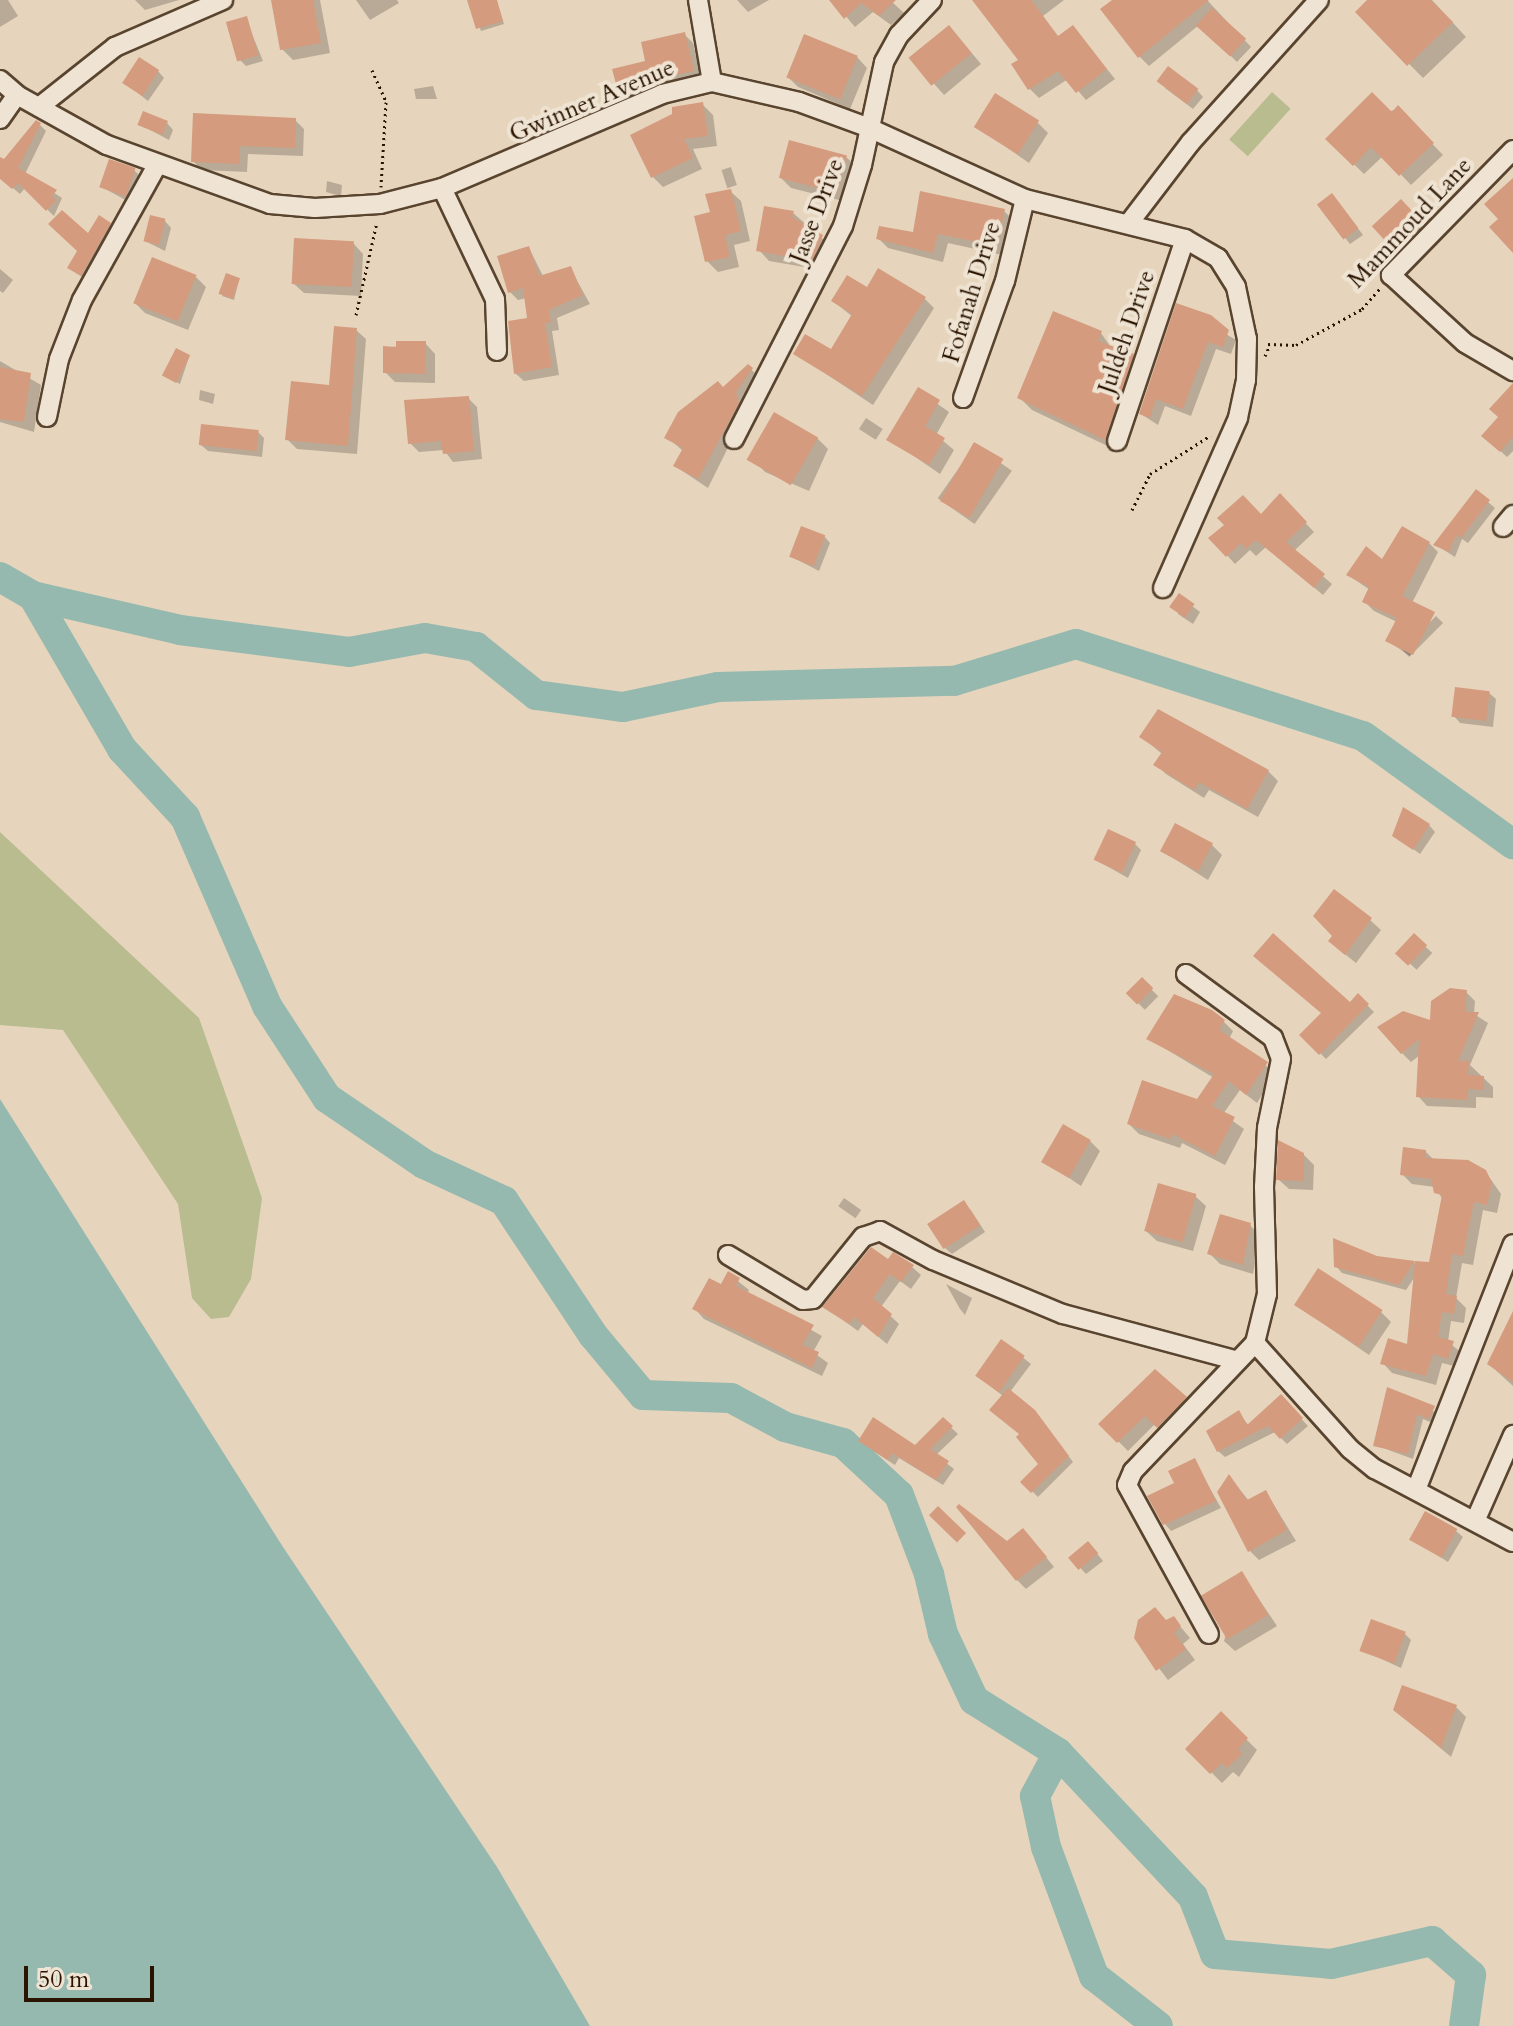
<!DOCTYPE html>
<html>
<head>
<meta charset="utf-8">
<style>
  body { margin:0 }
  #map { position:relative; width:1513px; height:2026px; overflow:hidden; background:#e6d5bc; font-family:Cardo,serif }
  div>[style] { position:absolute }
  .green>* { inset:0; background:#b8bc8e; transform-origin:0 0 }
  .water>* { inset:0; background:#96b9af }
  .shadow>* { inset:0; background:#0003; transform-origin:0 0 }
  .river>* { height:30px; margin:-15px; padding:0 15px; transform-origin:15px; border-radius:15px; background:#96b9af }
  .building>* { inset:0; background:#d59b7e; transform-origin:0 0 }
  .path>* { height:3px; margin-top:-1.5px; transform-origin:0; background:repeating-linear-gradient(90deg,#2a1400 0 2px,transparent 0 6px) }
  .roads { filter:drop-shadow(2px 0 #59442f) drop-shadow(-2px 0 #59442f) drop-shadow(0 2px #59442f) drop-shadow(0 -2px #59442f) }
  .street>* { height:18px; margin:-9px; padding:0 9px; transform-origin:9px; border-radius:9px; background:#efe4d3 }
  span { translate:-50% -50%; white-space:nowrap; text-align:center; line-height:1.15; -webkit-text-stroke:8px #efe4d3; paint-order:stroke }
  .street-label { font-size:24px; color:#2a1400 }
  .scale { position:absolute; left:24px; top:1966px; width:130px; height:36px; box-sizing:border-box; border:4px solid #2a1400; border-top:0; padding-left:10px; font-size:24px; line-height:28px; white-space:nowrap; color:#2a1400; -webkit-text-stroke:6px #efe4d3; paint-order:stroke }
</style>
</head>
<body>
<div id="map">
  <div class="green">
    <div style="left:1272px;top:92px;width:25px;height:64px;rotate:42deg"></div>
    <div style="clip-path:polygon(0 832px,199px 1018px,262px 1198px,251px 1279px,229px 1317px,211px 1319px,192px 1298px,178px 1204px,63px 1030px,0 1025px)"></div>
  </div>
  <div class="water">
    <div style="clip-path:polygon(0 1099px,283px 1547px,497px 1867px,590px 2026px,0 2026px)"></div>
  </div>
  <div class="shadow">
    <div style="clip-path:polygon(0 0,8px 0,18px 16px,0 27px)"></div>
    <div style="clip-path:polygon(135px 0,179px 0,145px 10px)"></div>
    <div style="clip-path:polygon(273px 0,320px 0,330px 53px,293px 60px,282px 49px)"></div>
    <div style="clip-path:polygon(356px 0,397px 0,399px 3px,370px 20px)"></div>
    <div style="clip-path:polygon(469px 0,496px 0,504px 24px,481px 31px)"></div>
    <div style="clip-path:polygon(737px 0,769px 0,748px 12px)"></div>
    <div style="clip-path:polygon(832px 0,890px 0,904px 13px,891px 25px,873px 12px,855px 27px)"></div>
    <div style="clip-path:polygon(975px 0,1064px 0,1043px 16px,1059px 38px,1073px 27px,1115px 79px,1086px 100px,1068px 79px,1039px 98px,1030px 89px,1021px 60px)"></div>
    <div style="clip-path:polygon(1116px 0,1207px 0,1251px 47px,1237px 62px,1199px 25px,1149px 66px,1139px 56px)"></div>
    <div style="clip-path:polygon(1370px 0,1432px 0,1466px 37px,1423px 78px,1358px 12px)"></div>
    <div style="clip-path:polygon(246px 19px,263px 61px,246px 66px,239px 59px)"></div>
    <div style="clip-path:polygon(684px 34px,693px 43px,702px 80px,630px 103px,621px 94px)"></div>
    <div style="clip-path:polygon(959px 38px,981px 64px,944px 95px,912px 59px)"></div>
    <div style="clip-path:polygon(857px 57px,867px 68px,850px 109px,798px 87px,788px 77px)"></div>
    <div style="clip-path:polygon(158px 71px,164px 78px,148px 101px,124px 82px)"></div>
    <div style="clip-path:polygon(433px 86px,437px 99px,416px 99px,414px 89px)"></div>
    <div style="clip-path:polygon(1165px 88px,1197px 90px,1203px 97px,1193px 109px)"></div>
    <div style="clip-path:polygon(702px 104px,713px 115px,717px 146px,693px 149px,702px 169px,663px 187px,653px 177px)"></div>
    <div style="clip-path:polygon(1398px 108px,1443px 155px,1411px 185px,1383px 156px,1364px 174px,1328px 139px)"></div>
    <div style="clip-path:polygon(295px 120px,304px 129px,303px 156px,248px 154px,247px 172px,202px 170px,193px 161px)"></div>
    <div style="clip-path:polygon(167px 123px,173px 130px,169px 140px,139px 124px)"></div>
    <div style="clip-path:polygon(1038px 123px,1048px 133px,1029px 163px,976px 126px)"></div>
    <div style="clip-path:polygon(40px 125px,46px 131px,25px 174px,62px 198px,54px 216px,25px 188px,20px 194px,0 177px,0 158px,5px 161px)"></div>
    <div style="clip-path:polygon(846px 157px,857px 167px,847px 202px,791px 188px,781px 178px)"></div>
    <div style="left:731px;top:167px;width:19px;height:10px;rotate:72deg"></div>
    <div style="clip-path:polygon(134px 170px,140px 176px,129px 202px,100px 186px)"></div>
    <div style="clip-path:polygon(327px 181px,342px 185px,341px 196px,326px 192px)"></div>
    <div style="clip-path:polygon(730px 191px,741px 201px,750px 241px,734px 245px,739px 267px,718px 272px,707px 261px)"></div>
    <div style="clip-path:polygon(1338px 202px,1363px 235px,1350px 244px,1319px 205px)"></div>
    <div style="left:1400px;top:202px;width:40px;height:35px;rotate:46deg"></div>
    <div style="clip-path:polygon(766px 208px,793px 213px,832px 247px,822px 270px,769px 261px,759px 250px)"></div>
    <div style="clip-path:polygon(1004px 211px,1015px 222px,1007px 256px,948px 243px,943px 262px,888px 248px,878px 238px,915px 234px)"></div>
    <div style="clip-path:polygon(165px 221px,171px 228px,165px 251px,145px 241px)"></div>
    <div style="clip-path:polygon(110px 224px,116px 231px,88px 281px,69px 268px,88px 237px)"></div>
    <div style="clip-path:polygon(353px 243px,363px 254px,361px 296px,304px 293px,293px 283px)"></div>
    <div style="clip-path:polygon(529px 248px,543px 276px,570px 268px,590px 304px,557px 318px,559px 330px,552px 331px,559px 375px,524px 381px,515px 373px,529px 320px,527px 298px,518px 300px,510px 292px)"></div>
    <div style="clip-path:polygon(0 269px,13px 280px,3px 293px,0 291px)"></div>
    <div style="clip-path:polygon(196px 277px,206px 287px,188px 330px,145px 313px,135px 303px)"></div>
    <div style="clip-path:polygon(239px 280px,234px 300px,222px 296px)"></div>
    <div style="clip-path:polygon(868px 290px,924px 298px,934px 308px,873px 405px,796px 354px,832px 352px,853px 317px,833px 301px)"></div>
    <div style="clip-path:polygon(1177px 305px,1236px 340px,1231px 354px,1216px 349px,1191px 416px,1165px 406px,1158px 425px,1141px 414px)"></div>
    <div style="clip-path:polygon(356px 330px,366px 339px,357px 454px,297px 449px,287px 439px,331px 387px)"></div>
    <div style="clip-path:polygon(1101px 333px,1112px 349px,1133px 356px,1145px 368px,1118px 451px,1032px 410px,1019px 397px)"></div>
    <div style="clip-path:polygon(425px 343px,435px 354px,435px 383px,395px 382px,385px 372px,385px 348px)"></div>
    <div style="clip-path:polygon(189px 357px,180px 384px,165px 376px)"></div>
    <div style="clip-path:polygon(0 361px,41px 385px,34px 432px,0 422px)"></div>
    <div style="clip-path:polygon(748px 367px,762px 379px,708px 488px,675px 466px,683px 451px,667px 437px)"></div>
    <div style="clip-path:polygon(1513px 386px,1513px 451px,1507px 457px,1484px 436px,1501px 417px)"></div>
    <div style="clip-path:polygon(200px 390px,215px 394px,213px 404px,199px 400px)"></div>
    <div style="clip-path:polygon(918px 390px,949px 412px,936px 435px,954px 450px,940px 474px,889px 439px)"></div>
    <div style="clip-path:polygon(468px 398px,477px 407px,482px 459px,453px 462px,444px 450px,419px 452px,410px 443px)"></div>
    <div style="left:866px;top:418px;width:20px;height:13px;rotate:33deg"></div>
    <div style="clip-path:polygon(258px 432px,264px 438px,262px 457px,208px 451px,201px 445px)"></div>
    <div style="clip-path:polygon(817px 438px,828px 449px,809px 491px,765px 472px,755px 461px)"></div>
    <div style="left:975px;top:445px;width:45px;height:65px;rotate:35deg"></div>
    <div style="clip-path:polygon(1476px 492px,1495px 508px,1468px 543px,1462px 539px,1455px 557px,1436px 545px)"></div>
    <div style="clip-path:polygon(1280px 496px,1314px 532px,1294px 551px,1332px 584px,1323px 595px,1266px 547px,1256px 556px,1250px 550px,1235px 564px,1211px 538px,1226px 525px,1261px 517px)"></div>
    <div style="clip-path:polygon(824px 536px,830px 543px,819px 571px,792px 557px)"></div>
    <div style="clip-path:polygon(1429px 543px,1438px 552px,1412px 603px,1434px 614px,1410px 656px,1388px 641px,1397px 622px,1374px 611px,1365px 602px,1370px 590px,1348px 575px)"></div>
    <div style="clip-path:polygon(1179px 596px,1200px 612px,1193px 624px,1178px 614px)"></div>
    <div style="left:1436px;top:616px;width:10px;height:48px;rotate:45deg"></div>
    <div style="clip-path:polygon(1489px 693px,1496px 699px,1493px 727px,1460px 723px,1454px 716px)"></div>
    <div style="clip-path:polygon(1142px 737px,1268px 771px,1278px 781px,1258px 817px,1209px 790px,1204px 798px,1166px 774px,1156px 764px,1162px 754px)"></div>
    <div style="clip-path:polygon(1429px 825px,1435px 832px,1420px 854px,1394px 835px)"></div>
    <div style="clip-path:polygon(1135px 844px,1141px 850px,1128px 878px,1096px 860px)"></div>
    <div style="clip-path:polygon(1212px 845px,1222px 855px,1208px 880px,1162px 851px)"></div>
    <div style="clip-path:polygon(1370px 920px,1381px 930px,1356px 963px,1341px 951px,1334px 936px)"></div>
    <div style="clip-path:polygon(1274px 936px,1350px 1004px,1358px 996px,1374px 1012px,1326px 1059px,1302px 1035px,1324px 1013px)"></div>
    <div style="left:1414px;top:936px;width:25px;height:23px;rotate:43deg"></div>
    <div style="left:1142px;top:980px;width:23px;height:19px;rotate:45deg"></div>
    <div style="clip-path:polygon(1466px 992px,1475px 1001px,1474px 1014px,1488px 1023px,1470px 1065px,1493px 1087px,1493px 1098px,1476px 1097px,1476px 1108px,1427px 1106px,1418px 1096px,1420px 1055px,1411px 1062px,1402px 1053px)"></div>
    <div style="clip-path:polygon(1223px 1021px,1233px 1031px,1229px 1039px,1276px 1073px,1257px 1103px,1240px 1090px,1223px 1114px,1244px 1129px,1225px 1165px,1182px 1143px,1180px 1148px,1139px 1134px,1129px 1124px,1197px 1101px,1214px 1078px,1149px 1039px)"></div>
    <div style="clip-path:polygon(1090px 1141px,1100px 1151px,1081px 1186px,1045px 1162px)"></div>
    <div style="clip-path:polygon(1425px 1151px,1434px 1160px,1485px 1171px,1501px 1194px,1497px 1213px,1483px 1210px,1473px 1265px,1462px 1263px,1456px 1298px,1466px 1308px,1464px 1323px,1451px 1321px,1448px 1342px,1462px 1353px,1458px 1367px,1442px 1363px,1436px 1385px,1392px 1373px,1383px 1363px,1408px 1346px,1416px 1275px,1406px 1290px,1342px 1273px,1336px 1266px,1335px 1240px,1381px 1259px,1430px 1265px,1443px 1200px,1435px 1187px,1412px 1184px,1402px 1174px)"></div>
    <div style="clip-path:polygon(1303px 1154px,1314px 1165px,1313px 1190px,1289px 1189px,1278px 1179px)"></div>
    <div style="clip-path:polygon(1195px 1196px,1206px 1206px,1193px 1251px,1157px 1241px,1146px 1231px)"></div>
    <div style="left:844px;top:1198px;width:21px;height:10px;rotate:35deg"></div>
    <div style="clip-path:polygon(970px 1209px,985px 1232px,952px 1254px,945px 1248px)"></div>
    <div style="clip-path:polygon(1250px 1225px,1260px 1236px,1253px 1274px,1220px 1264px,1209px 1253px)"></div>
    <div style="clip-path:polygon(888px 1262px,912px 1267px,921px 1275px,911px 1289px,900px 1281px,881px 1307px,899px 1324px,887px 1344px,863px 1324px,858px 1331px,825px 1307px)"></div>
    <div style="clip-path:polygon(729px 1274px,749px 1290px,747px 1294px,822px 1336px,813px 1352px,828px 1363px,822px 1376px,704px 1319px,695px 1309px,722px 1287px)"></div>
    <div style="clip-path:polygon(946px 1284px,972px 1298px,965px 1315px,960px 1309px)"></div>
    <div style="clip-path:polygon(1296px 1305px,1381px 1312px,1391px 1322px,1369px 1355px)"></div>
    <div style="clip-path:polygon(1513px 1326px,1513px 1386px,1489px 1364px)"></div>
    <div style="clip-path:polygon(1002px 1341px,1031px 1364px,1010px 1392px,1040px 1418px,1073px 1462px,1038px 1497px,1023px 1482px,1041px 1464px,1003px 1396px,978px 1376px)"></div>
    <div style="clip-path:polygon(1389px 1390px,1439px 1414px,1435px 1424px,1423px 1419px,1413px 1459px,1375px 1445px)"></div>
    <div style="clip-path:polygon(1281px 1397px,1308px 1426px,1287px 1444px,1275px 1432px,1225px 1457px,1218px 1451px,1239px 1413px,1249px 1426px)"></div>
    <div style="clip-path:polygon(1185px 1399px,1194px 1408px,1168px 1436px,1155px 1424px,1128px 1451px,1101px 1424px)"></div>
    <div style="clip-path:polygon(943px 1420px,958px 1434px,936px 1455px,954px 1469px,943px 1485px,899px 1458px,895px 1465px,867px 1447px,916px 1447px)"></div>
    <div style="clip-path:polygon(1194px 1460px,1221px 1508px,1171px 1531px,1165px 1524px,1177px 1484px)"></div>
    <div style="clip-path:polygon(1230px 1477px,1249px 1501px,1266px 1492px,1296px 1541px,1259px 1560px,1250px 1551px)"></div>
    <div style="clip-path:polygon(1456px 1531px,1463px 1537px,1448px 1562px,1412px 1539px)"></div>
    <div style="clip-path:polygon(1032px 1540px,1054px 1567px,1026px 1589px,1017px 1580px,1007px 1544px)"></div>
    <div style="clip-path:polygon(1094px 1550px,1103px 1561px,1086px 1574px,1071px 1558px)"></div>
    <div style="clip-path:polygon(1242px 1574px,1277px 1626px,1235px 1651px,1224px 1641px)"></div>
    <div style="clip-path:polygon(1173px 1618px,1190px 1638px,1183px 1644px,1195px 1660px,1168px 1680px,1136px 1638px)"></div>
    <div style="clip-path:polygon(1405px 1634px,1411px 1640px,1401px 1668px,1362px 1650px)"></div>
    <div style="clip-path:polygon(1456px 1707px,1466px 1717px,1451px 1757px,1395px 1710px)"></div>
    <div style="clip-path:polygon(1221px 1714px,1257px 1750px,1239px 1777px,1233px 1772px,1222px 1783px,1188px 1749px)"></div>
  </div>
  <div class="river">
    <div style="left:0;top:577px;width:38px;rotate:30deg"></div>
    <div style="left:33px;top:596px;width:151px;rotate:13deg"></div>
    <div style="left:180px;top:630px;width:170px;rotate:7.4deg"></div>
    <div style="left:349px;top:652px;width:77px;rotate:-10.4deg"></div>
    <div style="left:425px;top:638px;width:52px;rotate:10deg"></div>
    <div style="left:476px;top:647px;width:77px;rotate:38.7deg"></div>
    <div style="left:536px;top:695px;width:88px;rotate:7.9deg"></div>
    <div style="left:623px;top:707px;width:97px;rotate:-11.9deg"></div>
    <div style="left:718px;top:687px;width:236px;rotate:-1.5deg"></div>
    <div style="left:954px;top:681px;width:127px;rotate:-16.9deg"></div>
    <div style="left:1076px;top:644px;width:301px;rotate:17.8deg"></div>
    <div style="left:1363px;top:736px;width:185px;rotate:35.8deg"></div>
    <div style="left:33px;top:596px;width:177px;rotate:59.8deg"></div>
    <div style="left:122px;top:749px;width:93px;rotate:47.2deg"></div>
    <div style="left:185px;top:817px;width:206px;rotate:66.5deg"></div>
    <div style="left:267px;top:1006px;width:110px;rotate:56.9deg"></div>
    <div style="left:327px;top:1098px;width:117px;rotate:34.2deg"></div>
    <div style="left:424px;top:1164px;width:88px;rotate:24.8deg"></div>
    <div style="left:504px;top:1201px;width:161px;rotate:56.4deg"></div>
    <div style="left:593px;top:1335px;width:78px;rotate:50.2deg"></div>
    <div style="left:643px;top:1395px;width:88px;rotate:2deg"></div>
    <div style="left:731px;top:1398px;width:61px;rotate:28.2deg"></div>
    <div style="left:785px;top:1427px;width:60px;rotate:15.4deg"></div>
    <div style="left:843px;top:1443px;width:76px;rotate:42.9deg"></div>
    <div style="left:899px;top:1495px;width:85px;rotate:69.2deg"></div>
    <div style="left:929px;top:1574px;width:62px;rotate:76.9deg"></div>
    <div style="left:943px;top:1634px;width:73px;rotate:64.8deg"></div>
    <div style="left:974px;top:1700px;width:99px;rotate:32.2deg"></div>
    <div style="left:1058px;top:1753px;width:197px;rotate:46.8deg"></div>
    <div style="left:1193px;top:1897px;width:61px;rotate:68.9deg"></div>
    <div style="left:1215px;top:1954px;width:116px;rotate:4.9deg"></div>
    <div style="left:1331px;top:1964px;width:104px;rotate:-12.8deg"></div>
    <div style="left:1432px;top:1941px;width:52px;rotate:41.1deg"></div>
    <div style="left:1471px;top:1975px;width:51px;rotate:97.8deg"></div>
    <div style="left:1058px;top:1753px;width:49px;rotate:118.1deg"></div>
    <div style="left:1035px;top:1796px;width:52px;rotate:77.8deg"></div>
    <div style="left:1046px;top:1847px;width:138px;rotate:69.6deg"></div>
    <div style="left:1094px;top:1976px;width:81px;rotate:38deg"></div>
  </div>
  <div class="building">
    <div style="clip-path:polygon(271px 0,313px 0,321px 43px,280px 50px)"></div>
    <div style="clip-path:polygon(467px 0,497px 0,503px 21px,476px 29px)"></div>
    <div style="clip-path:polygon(829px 0,896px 0,879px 16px,861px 3px,844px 19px)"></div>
    <div style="clip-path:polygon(972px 0,1031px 0,1058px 36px,1073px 25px,1107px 69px,1076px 93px,1058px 71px,1028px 90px,1011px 64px,1018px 60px)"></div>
    <div style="clip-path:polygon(1112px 0,1209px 0,1138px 58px,1100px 9px)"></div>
    <div style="clip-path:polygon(1367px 0,1431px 0,1453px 22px,1407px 66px,1355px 12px)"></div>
    <div style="left:1212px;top:8px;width:46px;height:24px;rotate:42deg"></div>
    <div style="left:247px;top:16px;width:41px;height:22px;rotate:74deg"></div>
    <div style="left:949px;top:25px;width:36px;height:52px;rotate:51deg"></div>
    <div style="clip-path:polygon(685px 32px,694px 71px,642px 82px,644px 89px,619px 95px,612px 69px,645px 61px,641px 42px)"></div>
    <div style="left:804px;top:34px;width:58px;height:47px;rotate:22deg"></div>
    <div style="left:139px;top:57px;width:24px;height:31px;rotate:33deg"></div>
    <div style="left:1168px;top:66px;width:38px;height:19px;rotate:37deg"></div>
    <div style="clip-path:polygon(1372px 92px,1392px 112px,1398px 105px,1434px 143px,1399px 176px,1371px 147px,1353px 166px,1325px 139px)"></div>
    <div style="left:995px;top:93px;width:52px;height:40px;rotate:32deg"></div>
    <div style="clip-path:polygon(703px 102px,708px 136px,684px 139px,693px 158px,651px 178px,630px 135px,672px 114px,672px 107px)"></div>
    <div style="left:143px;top:111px;width:27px;height:15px;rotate:22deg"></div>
    <div style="clip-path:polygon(193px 113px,296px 118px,295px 148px,240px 146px,239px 164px,191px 162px)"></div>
    <div style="clip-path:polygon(36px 120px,41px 123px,18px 168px,57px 190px,52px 196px,56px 200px,46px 211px,18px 183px,12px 189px,0 179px,0 157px,4px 159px)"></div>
    <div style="left:789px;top:140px;width:60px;height:39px;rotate:15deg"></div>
    <div style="left:109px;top:159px;width:28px;height:30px;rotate:19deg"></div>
    <div style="clip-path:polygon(1513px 178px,1513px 253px,1489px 227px,1498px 219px,1484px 204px)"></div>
    <div style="clip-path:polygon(731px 189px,741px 231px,725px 235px,730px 257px,705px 262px,694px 216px,710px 212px,705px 194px)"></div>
    <div style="clip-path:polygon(920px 191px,1005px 209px,997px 246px,938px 234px,933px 253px,876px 239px,879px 226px,913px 232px)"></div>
    <div style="left:1332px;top:193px;width:44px;height:19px;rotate:53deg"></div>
    <div style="left:1401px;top:199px;width:33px;height:40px;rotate:47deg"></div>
    <div style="clip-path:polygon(764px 206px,794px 211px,792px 217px,823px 235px,812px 261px,756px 251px)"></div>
    <div style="clip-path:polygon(62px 210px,88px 233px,99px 215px,111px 223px,81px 276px,67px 268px,77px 251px,48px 224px)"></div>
    <div style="left:150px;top:215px;width:16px;height:27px;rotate:14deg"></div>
    <div style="left:294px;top:238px;width:60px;height:46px;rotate:3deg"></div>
    <div style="clip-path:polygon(529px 246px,539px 276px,571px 266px,583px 295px,549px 310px,551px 322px,545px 323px,552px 367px,514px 374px,508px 321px,527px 318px,523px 288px,508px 293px,497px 256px)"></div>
    <div style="left:152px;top:257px;width:48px;height:50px;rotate:22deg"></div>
    <div style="clip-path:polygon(878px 268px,926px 297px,862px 396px,793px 354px,805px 334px,831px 349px,852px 314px,831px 301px,847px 275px,867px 287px)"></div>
    <div style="left:226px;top:273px;width:15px;height:22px;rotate:20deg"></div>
    <div style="clip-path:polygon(1176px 303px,1211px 315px,1229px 330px,1223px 347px,1208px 342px,1183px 409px,1156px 399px,1150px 418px,1139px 414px)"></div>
    <div style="clip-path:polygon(1053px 311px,1102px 331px,1098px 341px,1134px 354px,1105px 440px,1017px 398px)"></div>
    <div style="clip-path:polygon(334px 326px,357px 328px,348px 446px,285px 440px,291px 381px,329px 385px)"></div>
    <div style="clip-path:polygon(396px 341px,426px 341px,425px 374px,383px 373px,383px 346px,396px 347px)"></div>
    <div style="left:176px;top:348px;width:16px;height:31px;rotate:27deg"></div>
    <div style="clip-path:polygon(748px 364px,753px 368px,736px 392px,739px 403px,698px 479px,673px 466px,683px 448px,664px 438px,678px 412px,718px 381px,723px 387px)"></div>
    <div style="clip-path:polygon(0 367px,31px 373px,24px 422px,0 419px)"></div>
    <div style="clip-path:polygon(1513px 383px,1513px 437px,1500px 452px,1481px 436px,1498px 417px,1489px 409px)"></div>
    <div style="clip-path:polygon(918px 387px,940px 400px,925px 426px,945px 438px,929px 465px,886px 440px)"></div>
    <div style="clip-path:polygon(469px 396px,474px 451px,443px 454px,441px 441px,408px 444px,404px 400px)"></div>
    <div style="left:774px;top:412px;width:51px;height:55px;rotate:30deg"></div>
    <div style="left:201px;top:424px;width:58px;height:21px;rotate:6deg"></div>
    <div style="left:974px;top:442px;width:34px;height:68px;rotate:30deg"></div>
    <div style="clip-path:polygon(1476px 489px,1490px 500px,1461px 538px,1456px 535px,1449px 552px,1433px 545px)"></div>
    <div style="clip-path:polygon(1280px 493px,1307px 522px,1286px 542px,1325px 574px,1314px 588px,1256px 540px,1246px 549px,1241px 543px,1226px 557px,1208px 538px,1224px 525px,1217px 518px,1243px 495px,1261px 514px)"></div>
    <div style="left:801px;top:526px;width:26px;height:33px;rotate:21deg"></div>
    <div style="clip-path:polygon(1402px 526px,1430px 542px,1402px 596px,1435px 612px,1413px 655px,1385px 641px,1397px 618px,1362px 602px,1369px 587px,1346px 575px,1366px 546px,1382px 559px)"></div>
    <div style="left:1179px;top:593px;width:19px;height:17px;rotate:35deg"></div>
    <div style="left:1455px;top:687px;width:35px;height:30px;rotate:7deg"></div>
    <div style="clip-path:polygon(1158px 709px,1269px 770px,1247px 809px,1199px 782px,1194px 790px,1153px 765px,1162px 752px,1139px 737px)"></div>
    <div style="clip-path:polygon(1403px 807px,1430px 824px,1413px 850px,1392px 836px)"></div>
    <div style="left:1175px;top:823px;width:43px;height:32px;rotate:28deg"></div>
    <div style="left:1108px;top:829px;width:31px;height:34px;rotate:25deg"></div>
    <div style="clip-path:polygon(1334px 889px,1372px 918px,1345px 955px,1328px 941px,1332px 936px,1313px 916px)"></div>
    <div style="clip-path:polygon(1273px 933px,1350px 1002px,1358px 993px,1369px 1004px,1319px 1055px,1299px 1035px,1321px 1013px,1253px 956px)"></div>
    <div style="left:1414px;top:933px;width:18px;height:28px;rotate:43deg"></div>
    <div style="left:1142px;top:977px;width:16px;height:23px;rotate:45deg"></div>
    <div style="clip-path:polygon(1450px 988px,1467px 990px,1465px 1012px,1479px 1012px,1458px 1061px,1469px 1061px,1468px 1075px,1484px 1076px,1484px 1090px,1468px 1089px,1467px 1100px,1416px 1097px,1419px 1039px,1401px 1054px,1377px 1027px,1403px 1011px,1430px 1020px,1431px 1001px)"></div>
    <div style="clip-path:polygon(1174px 994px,1212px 1010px,1225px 1020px,1219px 1030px,1268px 1062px,1246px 1095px,1229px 1081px,1212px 1106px,1235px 1117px,1215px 1156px,1172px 1134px,1170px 1139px,1127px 1124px,1142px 1080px,1197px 1099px,1214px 1074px,1146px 1039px)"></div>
    <div style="left:1063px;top:1124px;width:32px;height:44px;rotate:30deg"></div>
    <div style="clip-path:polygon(1278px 1140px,1304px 1153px,1304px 1181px,1276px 1180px)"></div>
    <div style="clip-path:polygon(1403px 1147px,1426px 1150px,1425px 1158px,1468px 1160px,1486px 1170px,1492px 1183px,1487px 1205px,1474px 1202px,1463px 1256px,1452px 1254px,1446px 1294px,1457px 1296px,1454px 1314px,1442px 1312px,1438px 1337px,1454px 1341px,1448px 1359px,1433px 1354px,1426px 1376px,1380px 1364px,1388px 1338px,1407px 1344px,1415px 1261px,1429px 1262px,1442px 1195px,1434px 1193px,1431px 1179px,1400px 1175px)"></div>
    <div style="left:1158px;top:1183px;width:40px;height:50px;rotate:16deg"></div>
    <div style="left:964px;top:1200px;width:30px;height:44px;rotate:57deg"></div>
    <div style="clip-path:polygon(1220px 1214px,1251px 1223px,1243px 1265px,1207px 1254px)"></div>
    <div style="clip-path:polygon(1333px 1238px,1377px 1256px,1415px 1261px,1399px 1285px,1334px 1267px)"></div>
    <div style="clip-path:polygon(871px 1247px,888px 1259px,893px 1252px,914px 1265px,901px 1282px,890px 1274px,873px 1298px,892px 1314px,878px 1337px,854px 1317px,849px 1324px,822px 1307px)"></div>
    <div style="left:1318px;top:1268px;width:77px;height:44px;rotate:33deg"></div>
    <div style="clip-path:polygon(728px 1271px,740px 1278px,736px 1286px,814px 1325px,802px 1345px,819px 1352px,812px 1368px,692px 1309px,709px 1278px,721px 1284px)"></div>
    <div style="clip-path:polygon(1513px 1311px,1513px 1382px,1487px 1364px)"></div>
    <div style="left:1001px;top:1339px;width:29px;height:45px;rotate:35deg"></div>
    <div style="clip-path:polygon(1155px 1369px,1187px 1397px,1157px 1428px,1145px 1416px,1117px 1443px,1098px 1424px)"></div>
    <div style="clip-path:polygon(1387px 1387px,1435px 1406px,1429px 1419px,1417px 1414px,1408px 1454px,1373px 1446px)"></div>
    <div style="clip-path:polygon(1008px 1388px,1035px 1410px,1069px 1456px,1031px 1493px,1020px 1482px,1038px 1464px,1016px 1437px,1019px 1434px,989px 1410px)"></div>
    <div style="clip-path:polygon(1281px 1394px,1303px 1418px,1280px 1439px,1268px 1426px,1217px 1452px,1206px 1431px,1239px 1410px,1247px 1425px)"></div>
    <div style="clip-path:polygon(873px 1417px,915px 1445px,943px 1417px,953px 1426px,930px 1449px,949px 1461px,936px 1480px,892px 1453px,888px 1460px,858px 1441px)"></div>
    <div style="clip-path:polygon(1195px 1458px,1216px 1501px,1163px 1525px,1147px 1496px,1174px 1483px,1168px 1471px)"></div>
    <div style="clip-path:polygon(1229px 1474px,1247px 1500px,1266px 1490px,1287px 1530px,1248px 1552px,1217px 1492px)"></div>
    <div style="clip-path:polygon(959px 1504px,1007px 1541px,1023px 1528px,1047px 1557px,1016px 1581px,956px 1507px)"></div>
    <div style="left:938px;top:1506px;width:39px;height:13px;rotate:44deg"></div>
    <div style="left:1425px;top:1511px;width:37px;height:33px;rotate:29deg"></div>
    <div style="left:1088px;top:1541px;width:16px;height:26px;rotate:50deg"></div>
    <div style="left:1242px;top:1571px;width:51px;height:48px;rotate:59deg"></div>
    <div style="clip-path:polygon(1155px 1607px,1166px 1620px,1174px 1616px,1181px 1626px,1174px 1633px,1186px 1649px,1156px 1671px,1134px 1638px,1138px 1620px)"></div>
    <div style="left:1371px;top:1619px;width:37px;height:34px;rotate:20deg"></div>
    <div style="clip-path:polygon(1402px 1685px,1457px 1705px,1441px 1748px,1393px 1710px)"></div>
    <div style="clip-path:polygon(1221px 1711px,1248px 1738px,1238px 1749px,1242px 1754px,1227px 1768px,1222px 1763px,1210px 1774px,1185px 1749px)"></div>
  </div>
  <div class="path">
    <div style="left:372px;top:70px;width:35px;rotate:66deg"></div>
    <div style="left:386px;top:102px;width:85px;rotate:93.4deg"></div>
    <div style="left:356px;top:315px;width:95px;rotate:-77.3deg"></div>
    <div style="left:1268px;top:344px;width:28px;rotate:2deg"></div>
    <div style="left:1296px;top:345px;width:75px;rotate:-28.6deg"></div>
    <div style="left:1362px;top:309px;width:29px;rotate:-49deg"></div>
    <div style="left:1265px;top:356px;width:12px;rotate:-66deg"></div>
    <div style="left:1132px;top:510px;width:40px;rotate:-63.4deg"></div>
    <div style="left:1150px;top:474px;width:72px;rotate:-32.6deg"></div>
  </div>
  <div class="roads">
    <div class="street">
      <div style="left:698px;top:0;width:83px;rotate:80.3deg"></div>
      <div style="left:0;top:80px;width:23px;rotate:41deg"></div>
      <div style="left:17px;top:95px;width:103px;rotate:29.1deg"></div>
      <div style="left:107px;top:145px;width:173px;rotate:19.9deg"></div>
      <div style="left:270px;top:204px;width:45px;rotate:5.1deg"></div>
      <div style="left:315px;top:208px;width:65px;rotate:-3.5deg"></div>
      <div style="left:380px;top:204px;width:64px;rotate:-14.5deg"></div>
      <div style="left:442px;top:188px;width:239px;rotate:-23.1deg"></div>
      <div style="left:662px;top:94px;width:51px;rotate:-13.5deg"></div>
      <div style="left:712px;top:82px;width:89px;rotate:12.9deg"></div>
      <div style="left:799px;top:102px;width:72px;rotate:20.2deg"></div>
      <div style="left:867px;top:127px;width:174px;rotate:24.5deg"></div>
      <div style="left:1025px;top:199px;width:165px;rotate:14deg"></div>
      <div style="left:1185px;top:239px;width:38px;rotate:30deg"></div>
      <div style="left:1218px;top:258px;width:34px;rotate:58deg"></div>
      <div style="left:1236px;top:287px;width:53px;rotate:78.1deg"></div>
      <div style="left:1247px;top:339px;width:41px;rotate:91.4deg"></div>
      <div style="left:1246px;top:380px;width:39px;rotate:102deg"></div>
      <div style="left:1238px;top:418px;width:186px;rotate:113.8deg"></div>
      <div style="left:39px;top:107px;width:97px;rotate:-38.3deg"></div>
      <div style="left:115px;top:47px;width:118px;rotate:-23.5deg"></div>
      <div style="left:0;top:119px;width:29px;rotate:-55deg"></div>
      <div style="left:1513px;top:150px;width:175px;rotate:134.3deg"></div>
      <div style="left:1391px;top:275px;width:100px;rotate:42.6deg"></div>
      <div style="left:1465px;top:343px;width:56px;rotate:30.3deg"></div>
      <div style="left:442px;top:188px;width:123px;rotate:64.5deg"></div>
      <div style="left:495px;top:299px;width:52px;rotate:87.8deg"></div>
      <div style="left:1129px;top:223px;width:102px;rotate:-52.6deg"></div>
      <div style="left:1191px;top:142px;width:191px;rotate:-48deg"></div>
      <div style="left:963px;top:398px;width:124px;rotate:-70.3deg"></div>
      <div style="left:1005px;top:281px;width:84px;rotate:-76.3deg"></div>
      <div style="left:47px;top:417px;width:59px;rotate:-78.3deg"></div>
      <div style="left:59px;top:359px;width:63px;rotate:-68.7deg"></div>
      <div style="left:82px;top:300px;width:154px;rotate:-60.9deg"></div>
      <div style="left:734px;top:439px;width:239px;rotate:-62.9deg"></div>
      <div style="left:843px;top:226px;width:64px;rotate:-72.7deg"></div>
      <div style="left:862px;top:165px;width:105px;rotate:-77.9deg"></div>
      <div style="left:884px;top:62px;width:31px;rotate:-61deg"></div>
      <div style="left:899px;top:35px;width:48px;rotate:-46.7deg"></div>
      <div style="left:1117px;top:441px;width:213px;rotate:-71.4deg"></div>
      <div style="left:1503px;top:527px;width:16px;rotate:-50deg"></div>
      <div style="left:1186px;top:974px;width:108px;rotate:36.3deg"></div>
      <div style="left:1273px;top:1038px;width:22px;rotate:69deg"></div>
      <div style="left:1281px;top:1059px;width:70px;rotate:101.5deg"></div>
      <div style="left:1267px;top:1128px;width:59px;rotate:92.9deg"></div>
      <div style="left:1264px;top:1187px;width:107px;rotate:88.4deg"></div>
      <div style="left:1267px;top:1294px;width:50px;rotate:103.8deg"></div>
      <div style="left:1255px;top:1343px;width:177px;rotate:133.6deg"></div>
      <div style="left:1133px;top:1471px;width:15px;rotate:113deg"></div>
      <div style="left:1127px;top:1485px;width:170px;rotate:61.2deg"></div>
      <div style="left:728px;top:1255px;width:87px;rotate:31deg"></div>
      <div style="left:803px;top:1300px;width:10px;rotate:-6deg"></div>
      <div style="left:813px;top:1299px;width:80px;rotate:-51.1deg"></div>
      <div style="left:863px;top:1237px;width:18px;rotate:-19deg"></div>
      <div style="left:880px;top:1231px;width:60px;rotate:28.7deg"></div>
      <div style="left:933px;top:1260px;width:141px;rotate:22.6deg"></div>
      <div style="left:1063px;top:1314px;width:178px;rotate:15deg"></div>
      <div style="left:1255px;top:1343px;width:142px;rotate:48.1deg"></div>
      <div style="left:1350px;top:1449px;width:32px;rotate:39deg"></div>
      <div style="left:1375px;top:1469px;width:156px;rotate:27.9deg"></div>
      <div style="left:1416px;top:1490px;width:264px;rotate:-68.5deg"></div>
      <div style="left:1476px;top:1519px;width:92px;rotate:-66.2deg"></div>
    </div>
  </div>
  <div class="street-label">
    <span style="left:592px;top:101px;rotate:-23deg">Gwinner Avenue</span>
    <span style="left:817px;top:211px;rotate:-69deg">Jasse Drive</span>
    <span style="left:1410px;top:223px;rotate:-47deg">Mammoud Lane</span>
    <span style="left:972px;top:292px;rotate:-73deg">Fofanah Drive</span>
    <span style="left:1127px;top:332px;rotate:-71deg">Juldeh Drive</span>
  </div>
  <div class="scale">50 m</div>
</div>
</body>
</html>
